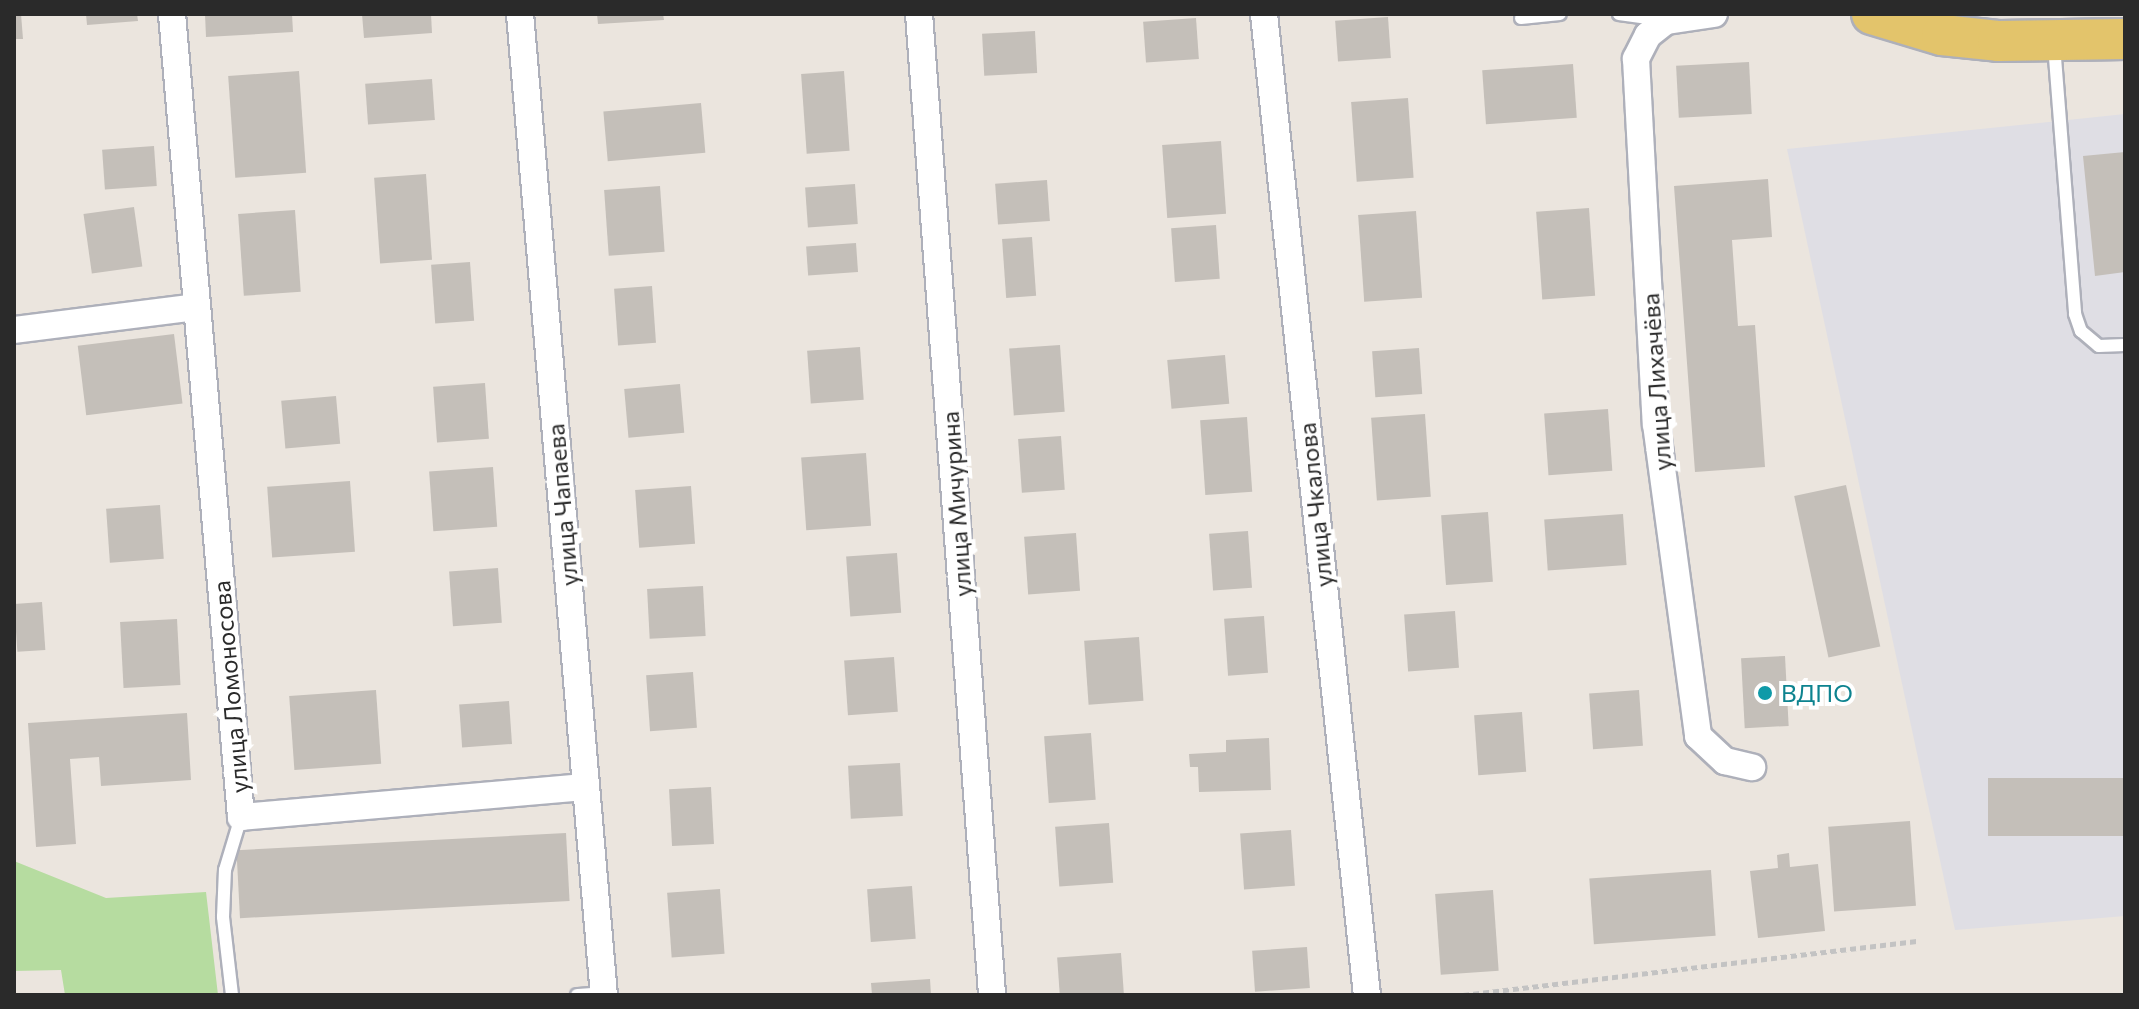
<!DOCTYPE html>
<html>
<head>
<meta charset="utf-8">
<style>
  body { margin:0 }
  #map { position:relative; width:2139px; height:1009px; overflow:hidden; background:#ebe5de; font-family:Commissioner,sans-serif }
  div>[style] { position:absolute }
  .industrial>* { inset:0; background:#dfdee4 }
  .green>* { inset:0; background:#b6dca0 }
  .building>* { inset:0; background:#c4bfb9; transform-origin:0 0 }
  .path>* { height:5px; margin-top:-2.5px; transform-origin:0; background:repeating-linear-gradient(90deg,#c3c3c3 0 6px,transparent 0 10px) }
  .roads { filter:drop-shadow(2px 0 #aeb0ba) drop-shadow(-2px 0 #aeb0ba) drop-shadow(0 2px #aeb0ba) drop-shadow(0 -2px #aeb0ba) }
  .lane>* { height:12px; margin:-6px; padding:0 6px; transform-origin:6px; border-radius:6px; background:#fff }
  .street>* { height:26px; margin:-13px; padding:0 13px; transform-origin:13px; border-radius:13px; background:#fff }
  .primary>* { height:40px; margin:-20px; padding:0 20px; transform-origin:20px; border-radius:20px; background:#e3c46b }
  .dots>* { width:22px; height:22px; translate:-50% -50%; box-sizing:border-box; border:4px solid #fff; border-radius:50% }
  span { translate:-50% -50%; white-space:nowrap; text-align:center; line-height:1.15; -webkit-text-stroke:8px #fff; paint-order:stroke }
  .street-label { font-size:24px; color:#2a2a2a }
  .culture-label { font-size:24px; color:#0d838f }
  .left { translate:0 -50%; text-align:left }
  .frame { position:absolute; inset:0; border:16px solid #2a2a2a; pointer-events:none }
</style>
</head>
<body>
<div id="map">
  <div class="industrial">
    <div style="clip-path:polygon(2125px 114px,2125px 916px,1955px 930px,1787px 149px)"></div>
  </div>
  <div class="green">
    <div style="clip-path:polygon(14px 861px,106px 898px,206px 892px,218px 995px,65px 995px,61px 970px,14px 971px)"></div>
  </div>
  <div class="building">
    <div style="clip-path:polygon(14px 14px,21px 14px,23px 39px,14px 39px)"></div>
    <div style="clip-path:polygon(86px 14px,137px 14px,138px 21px,87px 25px)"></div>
    <div style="clip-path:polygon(205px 14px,292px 14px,293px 32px,206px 37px)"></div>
    <div style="clip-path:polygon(362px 14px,431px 14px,432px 33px,364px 38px)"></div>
    <div style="clip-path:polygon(597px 14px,663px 14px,664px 20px,598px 24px)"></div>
    <div style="left:1388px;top:17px;width:41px;height:53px;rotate:86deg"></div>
    <div style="left:1196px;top:18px;width:41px;height:53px;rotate:86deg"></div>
    <div style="left:1035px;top:31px;width:42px;height:53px;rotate:87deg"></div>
    <div style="left:1749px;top:62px;width:52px;height:73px;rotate:87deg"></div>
    <div style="left:1573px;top:64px;width:54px;height:91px;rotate:86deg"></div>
    <div style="left:299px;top:71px;width:102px;height:71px;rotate:86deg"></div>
    <div style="left:844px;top:71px;width:80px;height:43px;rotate:86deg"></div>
    <div style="left:432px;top:79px;width:41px;height:67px;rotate:86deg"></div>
    <div style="left:1408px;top:98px;width:80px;height:57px;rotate:86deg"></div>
    <div style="left:701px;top:103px;width:50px;height:98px;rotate:85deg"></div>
    <div style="left:1221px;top:141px;width:73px;height:59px;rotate:86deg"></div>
    <div style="left:154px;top:146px;width:40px;height:52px;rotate:86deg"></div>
    <div style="clip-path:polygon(2125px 152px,2125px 272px,2095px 276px,2083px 156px)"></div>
    <div style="left:426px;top:174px;width:86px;height:52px;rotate:86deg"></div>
    <div style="clip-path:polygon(1768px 179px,1772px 237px,1732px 240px,1738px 326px,1755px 325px,1765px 467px,1695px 472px,1674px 186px)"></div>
    <div style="left:1047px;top:180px;width:41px;height:52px;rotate:86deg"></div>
    <div style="left:855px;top:184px;width:40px;height:50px;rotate:86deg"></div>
    <div style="left:660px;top:186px;width:66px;height:56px;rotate:86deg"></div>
    <div style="left:134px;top:207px;width:60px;height:51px;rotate:82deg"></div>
    <div style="left:1589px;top:208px;width:88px;height:53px;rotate:86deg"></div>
    <div style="left:295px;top:210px;width:82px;height:57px;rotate:86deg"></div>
    <div style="left:1416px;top:211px;width:87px;height:58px;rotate:86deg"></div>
    <div style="left:1216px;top:225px;width:54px;height:45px;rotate:86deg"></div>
    <div style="left:1032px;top:237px;width:59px;height:30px;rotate:86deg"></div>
    <div style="left:856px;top:243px;width:29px;height:50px;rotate:86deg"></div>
    <div style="left:470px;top:262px;width:59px;height:39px;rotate:86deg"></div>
    <div style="left:652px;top:286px;width:57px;height:38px;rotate:86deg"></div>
    <div style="left:174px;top:334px;width:70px;height:97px;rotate:83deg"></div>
    <div style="left:1060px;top:345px;width:67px;height:51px;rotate:86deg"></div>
    <div style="left:860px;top:347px;width:53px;height:53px;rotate:86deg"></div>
    <div style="left:1419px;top:348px;width:46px;height:47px;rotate:86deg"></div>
    <div style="left:1225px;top:355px;width:49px;height:58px;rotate:85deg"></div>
    <div style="left:485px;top:383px;width:56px;height:52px;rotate:86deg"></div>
    <div style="left:680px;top:384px;width:49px;height:56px;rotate:85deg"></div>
    <div style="left:336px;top:396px;width:48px;height:55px;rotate:85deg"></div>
    <div style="left:1608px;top:409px;width:62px;height:64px;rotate:86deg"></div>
    <div style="left:1425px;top:414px;width:83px;height:54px;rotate:86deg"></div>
    <div style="left:1247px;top:417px;width:75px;height:47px;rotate:86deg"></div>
    <div style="left:1061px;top:436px;width:54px;height:43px;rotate:86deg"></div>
    <div style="left:866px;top:453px;width:73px;height:65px;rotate:86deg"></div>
    <div style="left:493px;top:467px;width:60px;height:64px;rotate:86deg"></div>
    <div style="left:350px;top:481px;width:71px;height:83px;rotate:86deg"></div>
    <div style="left:1846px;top:485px;width:165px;height:53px;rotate:78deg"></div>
    <div style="left:691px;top:486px;width:58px;height:56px;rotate:86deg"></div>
    <div style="left:160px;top:505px;width:54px;height:54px;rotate:86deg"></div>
    <div style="left:1488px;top:512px;width:70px;height:47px;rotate:86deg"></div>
    <div style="left:1623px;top:514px;width:51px;height:79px;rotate:86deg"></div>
    <div style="left:1248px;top:531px;width:57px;height:39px;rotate:86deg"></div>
    <div style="left:1076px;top:533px;width:58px;height:52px;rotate:86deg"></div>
    <div style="left:897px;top:553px;width:60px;height:51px;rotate:86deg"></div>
    <div style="left:498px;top:568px;width:55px;height:49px;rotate:86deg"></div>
    <div style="left:703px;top:586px;width:50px;height:56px;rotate:87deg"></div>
    <div style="left:42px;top:602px;width:48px;height:28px;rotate:86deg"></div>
    <div style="left:1455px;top:611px;width:57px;height:51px;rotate:86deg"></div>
    <div style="left:1264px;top:616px;width:57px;height:40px;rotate:86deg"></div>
    <div style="left:177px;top:619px;width:66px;height:57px;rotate:87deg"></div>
    <div style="left:1139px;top:637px;width:64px;height:55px;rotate:86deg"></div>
    <div style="left:1785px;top:656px;width:70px;height:44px;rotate:87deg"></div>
    <div style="left:894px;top:657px;width:55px;height:50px;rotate:86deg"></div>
    <div style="left:693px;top:672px;width:56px;height:47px;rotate:86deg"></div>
    <div style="left:376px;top:690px;width:74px;height:87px;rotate:86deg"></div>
    <div style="left:1639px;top:690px;width:56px;height:50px;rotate:86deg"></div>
    <div style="left:509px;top:701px;width:43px;height:50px;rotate:86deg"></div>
    <div style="left:1522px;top:712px;width:60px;height:48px;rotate:86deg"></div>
    <div style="clip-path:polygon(187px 713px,191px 780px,101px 786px,99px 757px,70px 759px,76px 844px,36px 847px,28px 723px)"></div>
    <div style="left:1091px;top:733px;width:67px;height:47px;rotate:86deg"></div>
    <div style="clip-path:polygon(1269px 738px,1271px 790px,1199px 792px,1198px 767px,1190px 767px,1189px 754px,1226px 752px,1226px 740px)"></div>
    <div style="left:900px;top:763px;width:53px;height:52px;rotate:87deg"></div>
    <div style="left:2125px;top:778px;width:58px;height:137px;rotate:90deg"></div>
    <div style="left:711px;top:787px;width:57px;height:42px;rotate:87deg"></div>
    <div style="left:1910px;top:821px;width:85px;height:82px;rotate:86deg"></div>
    <div style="left:1109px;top:823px;width:60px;height:54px;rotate:86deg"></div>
    <div style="left:1291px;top:830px;width:56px;height:51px;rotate:86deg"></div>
    <div style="left:566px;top:833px;width:68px;height:330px;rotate:87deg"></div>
    <div style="clip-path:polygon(1789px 853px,1790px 867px,1818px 864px,1825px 931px,1758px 938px,1750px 871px,1778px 868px,1777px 855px)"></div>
    <div style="left:1711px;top:870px;width:66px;height:122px;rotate:86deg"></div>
    <div style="left:912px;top:886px;width:53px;height:45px;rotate:86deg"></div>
    <div style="left:720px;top:889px;width:65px;height:53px;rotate:86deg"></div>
    <div style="left:1493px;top:890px;width:81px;height:58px;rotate:86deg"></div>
    <div style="left:1307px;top:947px;width:41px;height:55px;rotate:86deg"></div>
    <div style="left:1121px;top:953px;width:42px;height:64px;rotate:86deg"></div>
    <div style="clip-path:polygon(930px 979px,931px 995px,872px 995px,871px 983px)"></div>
  </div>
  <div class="path">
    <div style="left:1463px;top:995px;width:459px;rotate:-6.8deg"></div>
  </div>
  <div class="roads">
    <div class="lane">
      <div style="left:1619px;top:14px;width:44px;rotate:7.8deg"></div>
      <div style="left:1521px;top:18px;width:39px;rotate:-6deg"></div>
      <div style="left:2054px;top:45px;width:270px;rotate:85.5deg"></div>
      <div style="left:2075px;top:314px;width:18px;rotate:71deg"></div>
      <div style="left:2081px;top:331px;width:23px;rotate:40deg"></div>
      <div style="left:2099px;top:346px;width:26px;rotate:-2deg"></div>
      <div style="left:232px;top:995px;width:79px;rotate:-96.6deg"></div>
      <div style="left:223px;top:917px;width:47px;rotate:-87.6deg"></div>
      <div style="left:225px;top:870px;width:55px;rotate:-73.2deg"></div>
      <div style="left:577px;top:995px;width:27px;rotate:-4deg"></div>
    </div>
    <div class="street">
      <div style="left:172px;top:14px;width:806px;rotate:85.09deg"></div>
      <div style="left:241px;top:817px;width:346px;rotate:-5deg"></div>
      <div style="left:520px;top:14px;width:985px;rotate:85.11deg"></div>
      <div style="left:919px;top:14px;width:984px;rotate:85.74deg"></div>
      <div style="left:1264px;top:14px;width:986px;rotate:84.01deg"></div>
      <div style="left:1714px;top:14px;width:49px;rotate:171.7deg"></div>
      <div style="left:1666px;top:21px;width:23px;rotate:142deg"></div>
      <div style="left:1648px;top:35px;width:27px;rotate:117deg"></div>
      <div style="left:1636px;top:59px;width:366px;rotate:86.9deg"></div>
      <div style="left:1656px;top:424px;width:315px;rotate:82.3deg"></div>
      <div style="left:1698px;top:736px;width:37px;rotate:43deg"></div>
      <div style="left:1725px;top:761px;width:28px;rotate:13deg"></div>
      <div style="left:14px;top:330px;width:184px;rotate:-7.2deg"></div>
    </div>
    <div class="primary">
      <div style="left:1872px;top:14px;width:73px;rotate:16.7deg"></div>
      <div style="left:1942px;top:35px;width:56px;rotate:6.1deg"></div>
      <div style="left:1998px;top:41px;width:127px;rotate:-0.9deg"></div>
    </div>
  </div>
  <div class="dots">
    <div style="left:1765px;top:693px;background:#0f9aa8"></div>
  </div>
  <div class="street-label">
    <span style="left:1656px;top:382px;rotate:-94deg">улица Лихачёва</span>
    <span style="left:956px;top:504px;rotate:-94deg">улица Мичурина</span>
    <span style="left:562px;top:505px;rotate:-95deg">улица Чапаева</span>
    <span style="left:1315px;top:505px;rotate:-96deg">улица Чкалова</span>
    <span style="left:230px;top:687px;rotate:-95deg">улица Ломоносова</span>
  </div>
  <div class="culture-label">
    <span class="left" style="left:1781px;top:693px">ВДПО</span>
  </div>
  <div class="frame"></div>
</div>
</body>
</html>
